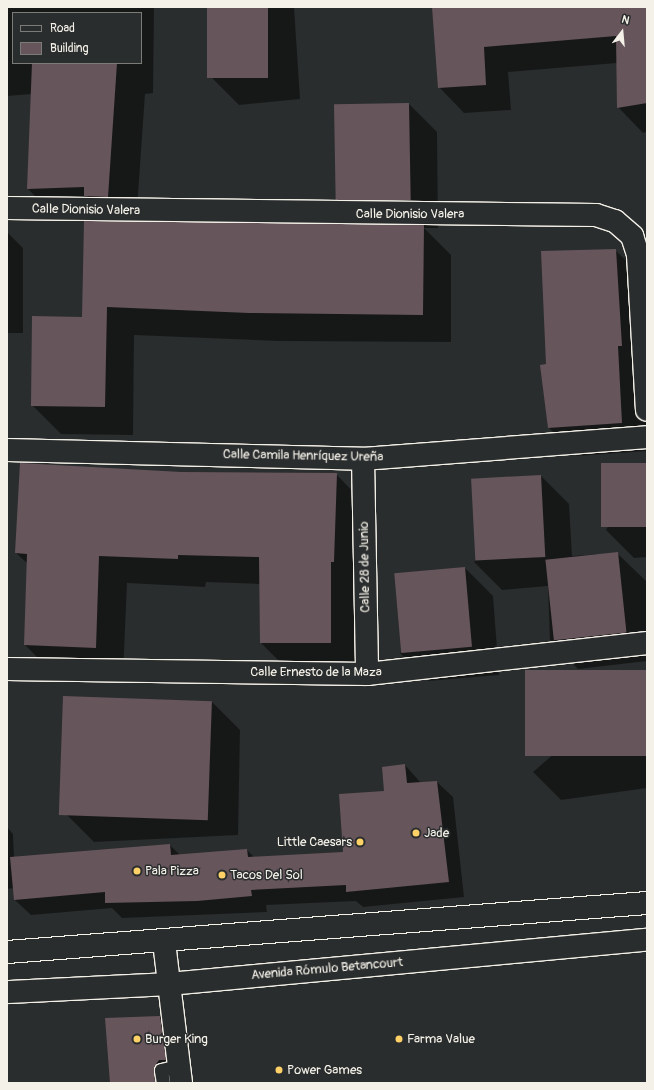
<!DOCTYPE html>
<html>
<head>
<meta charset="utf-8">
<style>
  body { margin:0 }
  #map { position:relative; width:654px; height:1090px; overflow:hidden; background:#2a2d2e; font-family:Pangolin,sans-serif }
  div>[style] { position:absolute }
  .shadow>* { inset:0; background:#0007 }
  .building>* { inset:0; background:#67555c; transform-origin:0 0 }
  .roads { filter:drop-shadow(1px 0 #f4f1e8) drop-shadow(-1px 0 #f4f1e8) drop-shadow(0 1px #f4f1e8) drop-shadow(0 -1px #f4f1e8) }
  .lane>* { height:13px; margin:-6.5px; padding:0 6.5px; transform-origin:6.5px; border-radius:6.5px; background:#2a2d2e }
  .street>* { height:22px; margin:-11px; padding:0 11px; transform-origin:11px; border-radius:11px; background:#2a2d2e }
  .secondary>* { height:22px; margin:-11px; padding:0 11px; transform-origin:11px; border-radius:11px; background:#2a2d2e }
  .dots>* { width:11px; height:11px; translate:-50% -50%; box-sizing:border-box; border:2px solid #2a2d2e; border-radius:50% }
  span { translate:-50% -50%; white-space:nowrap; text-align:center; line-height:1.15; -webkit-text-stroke:3px #2a2d2e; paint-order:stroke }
  .street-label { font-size:13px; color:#f4f1e8 }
  .poi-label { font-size:13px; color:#f4f1e8 }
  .left { translate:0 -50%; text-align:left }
  .right { translate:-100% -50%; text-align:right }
  .frame { position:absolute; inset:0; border:8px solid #f4f1e8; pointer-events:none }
  .legend { position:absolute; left:12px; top:12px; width:130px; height:52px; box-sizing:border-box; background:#2a2d2e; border:1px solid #7b7b78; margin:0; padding:5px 7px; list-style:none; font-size:12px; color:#f4f1e8 }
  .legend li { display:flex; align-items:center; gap:8px; height:20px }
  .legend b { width:20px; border:1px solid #7b7b78 }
  .north { position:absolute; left:602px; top:12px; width:40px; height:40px; -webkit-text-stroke:3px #2a2d2e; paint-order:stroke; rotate:16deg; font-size:11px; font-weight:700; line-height:16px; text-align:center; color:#f4f1e8 }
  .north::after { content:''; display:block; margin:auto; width:14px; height:18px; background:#f4f1e8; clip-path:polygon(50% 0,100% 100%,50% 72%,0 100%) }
</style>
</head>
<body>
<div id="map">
  <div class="shadow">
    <div style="clip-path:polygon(evenodd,7px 7px,154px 7px,153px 93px,145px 94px,136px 223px,365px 226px,338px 199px,409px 104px,437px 132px,438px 228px,424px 228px,451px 255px,451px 342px,278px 341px,134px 335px,133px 435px,61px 434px,32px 405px,83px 318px,112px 223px,104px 215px,56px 217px,28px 189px,32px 94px,7px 96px,7px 7px,13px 13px,141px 13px,141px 63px,13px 63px,13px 13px)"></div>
    <div style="clip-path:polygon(208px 7px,294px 7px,300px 99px,239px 105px,211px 77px)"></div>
    <div style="clip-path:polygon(433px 7px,647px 7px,647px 188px,646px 132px,643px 133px,618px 107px,617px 63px,508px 72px,511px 110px,464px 113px,439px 87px)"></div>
    <div style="clip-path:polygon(7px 232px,23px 248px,23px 333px,7px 333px)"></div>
    <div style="clip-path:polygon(615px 250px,644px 278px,647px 451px,577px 456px,549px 428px,547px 365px)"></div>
    <div style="clip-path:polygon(647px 464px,647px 557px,634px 558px,606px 530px)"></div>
    <div style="clip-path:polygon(181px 473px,336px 474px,364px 503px,359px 671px,289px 671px,261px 643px,260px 584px,206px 582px,205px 587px,127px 583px,123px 675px,53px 673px,25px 645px,28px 564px,16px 553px)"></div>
    <div style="clip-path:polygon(541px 476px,569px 504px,572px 556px,617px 553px,646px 581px,647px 661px,578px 669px,550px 641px,548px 586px,502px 590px,474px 562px)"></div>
    <div style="clip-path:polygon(465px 568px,493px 596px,499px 675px,428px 681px,400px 653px)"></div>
    <div style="clip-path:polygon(647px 673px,647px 788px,561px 800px,533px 772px)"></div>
    <div style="clip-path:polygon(64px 697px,212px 702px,240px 730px,238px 835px,94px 842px,66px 814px)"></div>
    <div style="clip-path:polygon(405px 765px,421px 783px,437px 782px,453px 797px,464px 897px,363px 907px,356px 901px,266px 905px,267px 912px,122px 918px,112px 908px,31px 915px,15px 900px,14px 888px,7px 889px,7px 827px,13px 834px,14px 858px,170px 845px,180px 855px,247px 850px,255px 858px,344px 853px)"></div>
    <div style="clip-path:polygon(160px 1017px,177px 1035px,173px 1083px,111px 1083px)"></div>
  </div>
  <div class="building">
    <div style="left:207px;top:7px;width:61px;height:71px"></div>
    <div style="clip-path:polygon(432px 7px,647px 7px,647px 103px,617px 108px,616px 36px,484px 47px,486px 85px,438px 88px)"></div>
    <div style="clip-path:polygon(32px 63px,117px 63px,108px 197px,84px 196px,84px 187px,27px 189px)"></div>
    <div style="left:409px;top:103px;width:97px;height:75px;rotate:89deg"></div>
    <div style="clip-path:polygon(84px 221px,424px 225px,423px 315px,249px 313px,107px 307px,105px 407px,31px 406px,32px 316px,82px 317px)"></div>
    <div style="clip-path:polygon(616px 249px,622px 346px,618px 346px,622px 423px,548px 428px,540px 365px,546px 364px,541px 251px)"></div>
    <div style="clip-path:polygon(20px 463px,181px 472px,337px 473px,334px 562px,331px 562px,331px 643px,260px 643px,259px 557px,178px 555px,178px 559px,99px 556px,96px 648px,24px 645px,27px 554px,15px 553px)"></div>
    <div style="left:647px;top:463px;width:64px;height:46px;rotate:90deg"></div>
    <div style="left:541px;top:475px;width:82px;height:70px;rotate:87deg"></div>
    <div style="left:618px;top:552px;width:81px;height:73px;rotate:84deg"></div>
    <div style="left:465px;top:567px;width:80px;height:71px;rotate:85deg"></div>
    <div style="left:647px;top:670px;width:86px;height:122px;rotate:90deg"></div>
    <div style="left:63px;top:696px;width:149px;height:119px;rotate:2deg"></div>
    <div style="clip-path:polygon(405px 764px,407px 783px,437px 781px,449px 882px,346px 892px,346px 885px,251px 890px,252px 896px,197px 901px,105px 903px,105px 892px,14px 900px,10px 857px,170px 844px,171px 855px,247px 849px,248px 857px,343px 852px,339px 794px,384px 791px,382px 767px)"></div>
    <div style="clip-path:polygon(160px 1016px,166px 1060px,159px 1060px,154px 1067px,155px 1083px,110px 1083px,105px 1018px)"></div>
  </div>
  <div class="roads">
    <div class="lane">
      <div style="left:163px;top:1083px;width:13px;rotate:-99deg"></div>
      <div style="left:161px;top:1070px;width:18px;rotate:-13deg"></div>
    </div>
    <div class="street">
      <div style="left:7px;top:208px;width:589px;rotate:0.68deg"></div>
      <div style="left:596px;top:215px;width:20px;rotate:18deg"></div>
      <div style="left:615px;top:221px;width:23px;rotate:41deg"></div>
      <div style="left:632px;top:236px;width:20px;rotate:72deg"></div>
      <div style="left:638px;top:255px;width:155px;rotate:86.7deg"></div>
      <div style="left:7px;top:450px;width:356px;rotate:1.4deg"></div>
      <div style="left:363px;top:459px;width:285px;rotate:-4.4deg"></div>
      <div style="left:363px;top:459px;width:215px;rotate:88.9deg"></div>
      <div style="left:7px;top:669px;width:360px;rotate:0.8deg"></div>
      <div style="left:367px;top:674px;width:282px;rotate:-6.3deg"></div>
      <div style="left:164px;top:942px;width:142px;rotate:83.1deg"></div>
    </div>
    <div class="secondary">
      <div style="left:7px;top:952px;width:642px;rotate:-4.38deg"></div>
      <div style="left:7px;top:992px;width:162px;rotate:-2.8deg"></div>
      <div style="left:169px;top:984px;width:480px;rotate:-5.3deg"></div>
    </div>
  </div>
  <div class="dots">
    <div style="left:416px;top:833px;background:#ffd166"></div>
    <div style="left:360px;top:842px;background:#ffd166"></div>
    <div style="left:137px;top:871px;background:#ffd166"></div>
    <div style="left:222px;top:875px;background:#ffd166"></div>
    <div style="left:137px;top:1039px;background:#ffd166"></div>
    <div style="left:399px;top:1039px;background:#ffd166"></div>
    <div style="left:279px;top:1070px;background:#ffd166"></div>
  </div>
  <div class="street-label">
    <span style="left:86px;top:210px;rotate:1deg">Calle Dionisio Valera</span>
    <span style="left:410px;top:214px">Calle Dionisio Valera</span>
    <span style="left:303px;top:456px;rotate:1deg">Calle Camila Henríquez Ureña</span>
    <span style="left:365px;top:567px;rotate:-91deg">Calle 28 de Junio</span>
    <span style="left:316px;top:672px">Calle Ernesto de la Maza</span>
    <span style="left:327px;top:969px;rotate:-5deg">Avenida Rómulo Betancourt</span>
  </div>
  <div class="poi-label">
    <span class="left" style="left:424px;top:833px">Jade</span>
    <span class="right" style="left:352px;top:842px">Little Caesars</span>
    <span class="left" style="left:145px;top:871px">Pala Pizza</span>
    <span class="left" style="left:230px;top:875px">Tacos Del Sol</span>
    <span class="left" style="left:145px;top:1039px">Burger King</span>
    <span class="left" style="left:407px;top:1039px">Farma Value</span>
    <span class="left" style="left:287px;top:1070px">Power Games</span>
  </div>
  <div class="frame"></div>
  <ul class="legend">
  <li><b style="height:5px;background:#2a2d2e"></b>Road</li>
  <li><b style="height:11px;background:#67555c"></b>Building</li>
  </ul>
  <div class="north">N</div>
</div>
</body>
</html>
